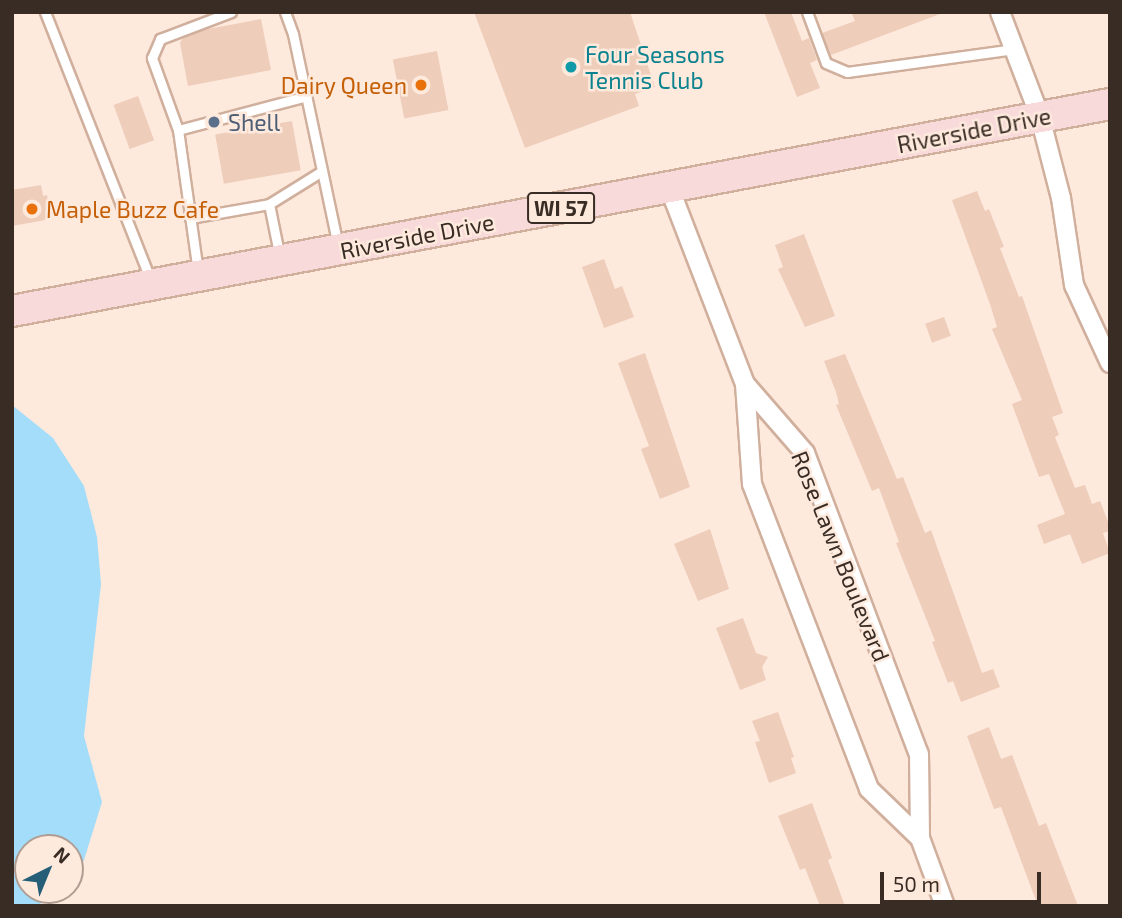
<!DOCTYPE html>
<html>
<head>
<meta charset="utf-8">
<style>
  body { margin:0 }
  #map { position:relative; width:1122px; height:918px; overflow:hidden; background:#fee9dd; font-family:"Exo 2",sans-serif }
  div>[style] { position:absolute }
  .water>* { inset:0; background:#a4ddf9 }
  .building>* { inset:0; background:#eecdba; transform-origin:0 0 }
  .roads { filter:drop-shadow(2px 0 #d0af9d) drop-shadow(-2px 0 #d0af9d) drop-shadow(0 2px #d0af9d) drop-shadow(0 -2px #d0af9d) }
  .service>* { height:9px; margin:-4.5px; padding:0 4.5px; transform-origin:4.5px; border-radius:4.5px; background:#fff }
  .minor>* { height:18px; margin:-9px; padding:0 9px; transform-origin:9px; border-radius:9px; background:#fff }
  .primary>* { height:30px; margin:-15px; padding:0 15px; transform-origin:15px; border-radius:15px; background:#f8dadb }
  .dots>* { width:19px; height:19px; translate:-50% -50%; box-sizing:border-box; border:4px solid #fee9dd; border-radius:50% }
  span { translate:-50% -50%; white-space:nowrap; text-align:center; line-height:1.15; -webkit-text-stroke:5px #fee9dd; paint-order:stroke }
  .shield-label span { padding:2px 5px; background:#fee9dd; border:2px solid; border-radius:5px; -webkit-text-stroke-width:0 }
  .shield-label { font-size:21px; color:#392c24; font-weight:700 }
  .culture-label { font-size:23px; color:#0d838f }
  .left { translate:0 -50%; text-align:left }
  .food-label { font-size:23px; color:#c56008 }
  .right { translate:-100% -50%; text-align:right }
  .service-label { font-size:23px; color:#4e5e75 }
  .street-label { font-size:23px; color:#392c24 }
  .frame { position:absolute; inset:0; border:14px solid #392c24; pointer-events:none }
  .north { position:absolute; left:14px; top:834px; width:70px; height:70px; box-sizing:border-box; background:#fee9dd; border:2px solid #af9d93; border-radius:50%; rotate:43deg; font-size:19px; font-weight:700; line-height:28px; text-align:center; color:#392c24 }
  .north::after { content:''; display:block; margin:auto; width:24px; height:32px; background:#245f77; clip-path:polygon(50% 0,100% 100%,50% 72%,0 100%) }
  .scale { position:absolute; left:880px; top:872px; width:161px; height:32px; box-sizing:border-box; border:4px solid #392c24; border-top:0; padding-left:9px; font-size:21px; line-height:24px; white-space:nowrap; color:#392c24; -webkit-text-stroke:5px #fee9dd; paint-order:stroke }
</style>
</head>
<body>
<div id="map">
  <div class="water">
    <div style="clip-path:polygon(12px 405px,53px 438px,84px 486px,97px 537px,101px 584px,84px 736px,102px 802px,84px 860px,70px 878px,70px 848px,28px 848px,28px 890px,56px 890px,38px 906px,12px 906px)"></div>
  </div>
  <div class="building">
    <div style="clip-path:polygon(474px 12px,630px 12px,655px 87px,635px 94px,639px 106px,525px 148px)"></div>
    <div style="clip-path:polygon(764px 12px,791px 12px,802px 41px,809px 38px,817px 60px,810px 63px,820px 88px,797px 97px)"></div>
    <div style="clip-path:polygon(851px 12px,940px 12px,940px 14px,831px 55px,822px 33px,855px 21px)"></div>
    <div style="clip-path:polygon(261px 19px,271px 70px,188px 86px,180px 43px,183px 38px,203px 30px)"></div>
    <div style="left:437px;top:51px;width:60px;height:45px;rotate:79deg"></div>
    <div style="left:138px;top:96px;width:47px;height:26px;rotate:70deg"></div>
    <div style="left:292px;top:121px;width:50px;height:78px;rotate:80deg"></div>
    <div style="clip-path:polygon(41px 185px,43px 196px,47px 195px,51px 219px,12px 226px,12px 190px)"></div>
    <div style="clip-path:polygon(977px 191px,985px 211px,989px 209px,1004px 247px,1000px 248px,1019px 297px,1022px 296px,1063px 413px,1052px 417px,1059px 435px,1055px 437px,1075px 488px,1085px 485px,1092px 504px,1100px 501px,1110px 527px,1110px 531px,1103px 533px,1110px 553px,1082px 564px,1070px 534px,1044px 544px,1037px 525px,1065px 514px,1049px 474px,1039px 477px,1012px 404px,1022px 400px,992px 329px,997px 327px,991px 307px,952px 200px)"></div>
    <div style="clip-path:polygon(804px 234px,835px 316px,805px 327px,778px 269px,783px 267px,775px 245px)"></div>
    <div style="clip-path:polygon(604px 259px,615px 289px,622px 286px,634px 317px,604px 328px,582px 267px)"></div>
    <div style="left:944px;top:317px;width:20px;height:20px;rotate:70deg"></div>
    <div style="clip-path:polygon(645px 353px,690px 487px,660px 499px,641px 449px,649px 446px,618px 363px)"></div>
    <div style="clip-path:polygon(845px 354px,897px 479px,903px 477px,925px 533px,931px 530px,982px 673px,993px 669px,1000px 687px,961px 702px,953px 681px,948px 683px,932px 642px,935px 641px,896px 543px,899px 542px,879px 488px,872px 491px,836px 405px,839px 404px,836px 392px,824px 361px)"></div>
    <div style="clip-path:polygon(710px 529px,729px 589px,698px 601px,674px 544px)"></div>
    <div style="clip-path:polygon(743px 618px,756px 653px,768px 657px,762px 667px,766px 680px,740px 690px,716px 628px)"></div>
    <div style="clip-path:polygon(778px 712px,794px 757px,791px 758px,796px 773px,769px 783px,755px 742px,760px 741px,752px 721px)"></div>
    <div style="clip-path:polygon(989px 727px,1001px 759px,1012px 755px,1039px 826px,1046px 823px,1078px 906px,1038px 906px,1001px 807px,994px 809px,967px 736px)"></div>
    <div style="clip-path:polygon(812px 803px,832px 858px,828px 860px,845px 906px,820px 906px,805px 868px,800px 870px,778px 816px)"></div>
  </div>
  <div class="roads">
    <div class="service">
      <div style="left:45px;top:12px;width:289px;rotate:68.5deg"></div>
      <div style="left:285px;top:12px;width:23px;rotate:70deg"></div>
      <div style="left:293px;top:34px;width:217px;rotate:78deg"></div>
      <div style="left:807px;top:12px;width:54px;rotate:69.6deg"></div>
      <div style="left:826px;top:63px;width:23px;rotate:23deg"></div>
      <div style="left:847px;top:72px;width:169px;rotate:-7.8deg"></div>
      <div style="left:178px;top:130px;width:133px;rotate:-14.8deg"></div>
      <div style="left:269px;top:204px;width:62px;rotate:-31.9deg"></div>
      <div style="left:190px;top:218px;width:80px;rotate:-10deg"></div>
      <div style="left:269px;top:204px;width:55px;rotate:78.5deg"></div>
      <div style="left:198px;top:272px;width:143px;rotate:-98deg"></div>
      <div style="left:178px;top:130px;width:77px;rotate:-109.9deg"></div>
      <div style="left:152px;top:58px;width:21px;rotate:-67deg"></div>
      <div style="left:160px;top:39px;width:76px;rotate:-20.8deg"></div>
    </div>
    <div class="minor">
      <div style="left:1000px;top:12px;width:112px;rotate:69.1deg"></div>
      <div style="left:1040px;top:117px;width:84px;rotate:75.5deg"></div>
      <div style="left:1061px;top:198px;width:88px;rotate:81.5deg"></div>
      <div style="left:1074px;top:285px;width:86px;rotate:65.2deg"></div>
      <div style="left:669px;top:187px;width:211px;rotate:68.9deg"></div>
      <div style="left:745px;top:384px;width:91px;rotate:49deg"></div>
      <div style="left:805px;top:453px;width:322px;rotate:69.3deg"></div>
      <div style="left:919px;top:754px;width:84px;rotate:89.3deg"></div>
      <div style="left:920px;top:838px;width:72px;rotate:69.8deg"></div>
      <div style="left:745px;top:384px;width:100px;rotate:86deg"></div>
      <div style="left:752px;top:484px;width:327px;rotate:69deg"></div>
      <div style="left:869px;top:789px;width:71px;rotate:43.9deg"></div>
    </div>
    <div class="primary">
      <div style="left:12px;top:311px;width:1117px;rotate:-10.68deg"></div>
    </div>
  </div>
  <div class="dots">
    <div style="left:571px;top:67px;background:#0f9aa8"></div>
    <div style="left:421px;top:85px;background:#e8710a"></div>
    <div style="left:214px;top:122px;background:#5c6f8a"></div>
    <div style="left:32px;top:209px;background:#e8710a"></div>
  </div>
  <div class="shield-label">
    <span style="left:561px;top:208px">WI 57</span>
  </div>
  <div class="culture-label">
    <span class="left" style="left:585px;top:67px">Four Seasons<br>Tennis Club</span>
  </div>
  <div class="food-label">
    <span class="right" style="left:407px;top:85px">Dairy Queen</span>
    <span class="left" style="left:46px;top:209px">Maple Buzz Cafe</span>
  </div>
  <div class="service-label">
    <span class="left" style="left:228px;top:122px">Shell</span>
  </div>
  <div class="street-label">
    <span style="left:974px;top:130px;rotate:-11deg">Riverside Drive</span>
    <span style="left:417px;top:236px;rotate:-11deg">Riverside Drive</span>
    <span style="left:841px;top:556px;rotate:68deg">Rose Lawn Boulevard</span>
  </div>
  <div class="frame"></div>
  <div class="north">N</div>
  <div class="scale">50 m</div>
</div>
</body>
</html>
